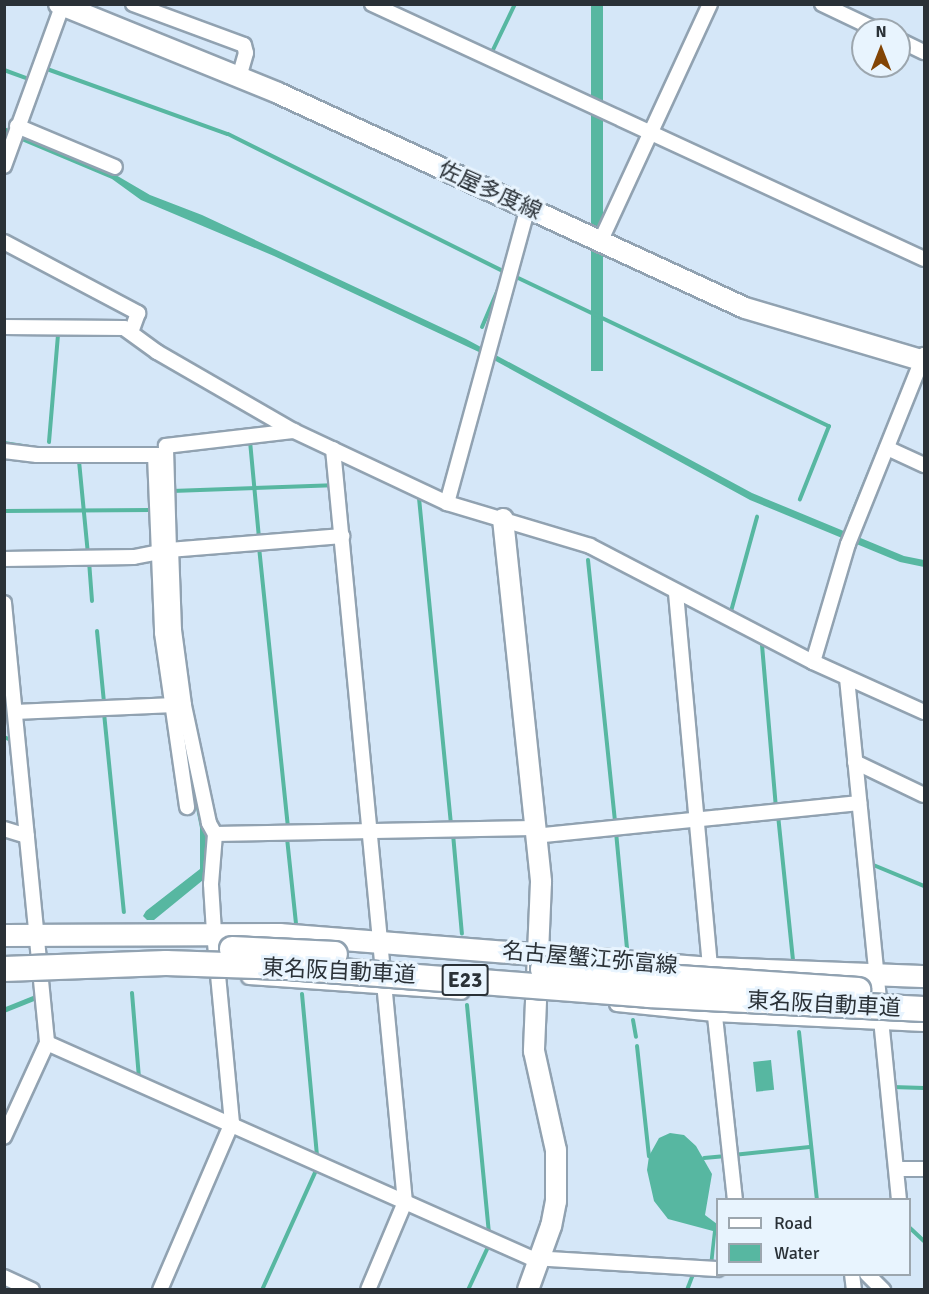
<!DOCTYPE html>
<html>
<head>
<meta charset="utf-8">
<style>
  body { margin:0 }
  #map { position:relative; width:929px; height:1294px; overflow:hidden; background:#d5e7f8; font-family:Signika,"Noto Sans JP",sans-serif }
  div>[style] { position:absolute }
  .water>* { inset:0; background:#57b7a1; transform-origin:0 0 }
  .stream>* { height:4px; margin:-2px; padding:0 2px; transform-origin:2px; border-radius:2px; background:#57b7a1 }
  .roads { filter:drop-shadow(2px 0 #91a2b1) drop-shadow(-2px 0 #91a2b1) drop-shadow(0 2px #91a2b1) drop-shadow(0 -2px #91a2b1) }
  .street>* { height:14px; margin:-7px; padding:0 7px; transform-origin:7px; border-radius:7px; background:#fff }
  .secondary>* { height:20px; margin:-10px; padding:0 10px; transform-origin:10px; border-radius:10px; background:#fff }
  .primary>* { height:21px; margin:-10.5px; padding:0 10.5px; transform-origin:10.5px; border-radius:10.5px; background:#fff }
  .bridges { filter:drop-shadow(2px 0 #91a2b1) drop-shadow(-2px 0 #91a2b1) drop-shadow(0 2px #91a2b1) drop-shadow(0 -2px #91a2b1) }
  .highway-bridge>* { height:24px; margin:-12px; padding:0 12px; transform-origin:12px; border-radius:12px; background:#fff }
  span { translate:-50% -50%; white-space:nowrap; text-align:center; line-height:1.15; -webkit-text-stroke:6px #e8f4fe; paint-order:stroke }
  .shield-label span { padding:2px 4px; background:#e8f4fe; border:2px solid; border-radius:4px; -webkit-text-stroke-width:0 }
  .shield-label { font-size:21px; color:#2a3137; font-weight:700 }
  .street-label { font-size:22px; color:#2a3137 }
  .frame { position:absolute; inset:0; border:6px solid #2a3137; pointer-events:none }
  .legend { position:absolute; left:716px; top:1198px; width:195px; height:78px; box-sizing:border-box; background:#e8f4fe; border:2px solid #9ca6ae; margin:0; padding:8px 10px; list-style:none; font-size:18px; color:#2a3137 }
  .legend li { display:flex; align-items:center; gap:12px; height:30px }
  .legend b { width:30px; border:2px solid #9ca6ae }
  .north { position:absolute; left:851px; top:18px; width:60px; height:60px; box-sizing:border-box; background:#e8f4fe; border:2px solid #9ca6ae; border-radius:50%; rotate:0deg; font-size:16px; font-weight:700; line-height:24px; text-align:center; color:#2a3137 }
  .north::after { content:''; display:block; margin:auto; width:21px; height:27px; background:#824405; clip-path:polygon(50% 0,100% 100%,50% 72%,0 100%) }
</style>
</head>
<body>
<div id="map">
  <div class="water">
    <div style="left:591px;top:5px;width:12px;height:366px"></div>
    <div style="clip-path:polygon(4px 127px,109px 171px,150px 195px,202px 215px,466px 339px,752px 493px,904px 556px,924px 560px,924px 567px,900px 562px,750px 500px,481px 353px,274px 256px,141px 200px,112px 179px,5px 134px)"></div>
    <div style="clip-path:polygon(159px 439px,171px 630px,210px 840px,208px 876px,154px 920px,147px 920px,143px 916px,146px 911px,200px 869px,200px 828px,175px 703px,163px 546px)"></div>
    <div style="left:38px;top:994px;width:5px;height:39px;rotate:68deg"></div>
    <div style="left:771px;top:1060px;width:30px;height:18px;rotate:84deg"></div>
    <div style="clip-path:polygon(670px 1133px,684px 1135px,696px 1146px,712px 1174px,705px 1215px,717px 1224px,713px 1266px,709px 1266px,713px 1231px,668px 1219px,654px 1201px,647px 1170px,649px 1156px,659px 1138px)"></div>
  </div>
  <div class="stream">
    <div style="left:491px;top:54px;width:55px;rotate:-64.4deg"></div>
    <div style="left:47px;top:69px;width:192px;rotate:19.8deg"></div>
    <div style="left:228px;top:134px;width:309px;rotate:26.5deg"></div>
    <div style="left:4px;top:70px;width:23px;rotate:20deg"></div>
    <div style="left:514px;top:276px;width:349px;rotate:25.5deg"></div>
    <div style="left:829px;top:426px;width:79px;rotate:111.7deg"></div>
    <div style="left:482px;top:327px;width:51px;rotate:-66.9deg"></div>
    <div style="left:250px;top:441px;width:97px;rotate:84.7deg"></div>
    <div style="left:49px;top:442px;width:108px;rotate:-85.2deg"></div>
    <div style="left:4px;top:443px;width:32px;rotate:9deg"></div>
    <div style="left:79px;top:461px;width:94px;rotate:84.5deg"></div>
    <div style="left:172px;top:491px;width:160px;rotate:-2.1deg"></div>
    <div style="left:419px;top:498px;width:329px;rotate:84.4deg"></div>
    <div style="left:4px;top:511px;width:147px;rotate:-0.4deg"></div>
    <div style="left:850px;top:519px;width:119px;rotate:-67.8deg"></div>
    <div style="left:259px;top:547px;width:283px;rotate:84.1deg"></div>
    <div style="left:588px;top:560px;width:264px;rotate:84.1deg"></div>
    <div style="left:89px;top:561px;width:40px;rotate:85.7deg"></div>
    <div style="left:730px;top:615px;width:102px;rotate:-74.6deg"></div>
    <div style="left:97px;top:631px;width:72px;rotate:84.4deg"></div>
    <div style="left:762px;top:645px;width:163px;rotate:85.1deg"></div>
    <div style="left:4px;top:682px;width:23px;rotate:83deg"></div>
    <div style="left:104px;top:713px;width:200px;rotate:84.3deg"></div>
    <div style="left:4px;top:737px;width:8px;rotate:23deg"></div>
    <div style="left:778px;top:815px;width:147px;rotate:84.1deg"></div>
    <div style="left:616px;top:832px;width:117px;rotate:84.6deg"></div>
    <div style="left:453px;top:834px;width:100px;rotate:84.9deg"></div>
    <div style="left:287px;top:838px;width:86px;rotate:84deg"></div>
    <div style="left:871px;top:864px;width:57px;rotate:22.5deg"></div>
    <div style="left:132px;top:993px;width:85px;rotate:85.3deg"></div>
    <div style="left:302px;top:994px;width:164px;rotate:84.7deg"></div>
    <div style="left:467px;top:1005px;width:230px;rotate:84.5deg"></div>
    <div style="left:633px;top:1020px;width:17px;rotate:80deg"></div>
    <div style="left:799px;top:1032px;width:169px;rotate:83.9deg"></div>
    <div style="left:637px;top:1046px;width:111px;rotate:83.8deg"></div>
    <div style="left:892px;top:1087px;width:32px;rotate:2deg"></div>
    <div style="left:733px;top:1155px;width:77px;rotate:-5.9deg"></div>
    <div style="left:704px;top:1158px;width:22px;rotate:-5deg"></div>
    <div style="left:910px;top:1228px;width:19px;rotate:43deg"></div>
    <div style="left:262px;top:1290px;width:134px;rotate:-65.7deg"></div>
    <div style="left:468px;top:1290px;width:50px;rotate:-65deg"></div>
    <div style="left:687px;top:1290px;width:17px;rotate:-69deg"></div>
  </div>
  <div class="roads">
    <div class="street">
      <div style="left:133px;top:4px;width:118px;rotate:20.3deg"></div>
      <div style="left:244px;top:45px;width:8px;rotate:76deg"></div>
      <div style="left:246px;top:53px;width:25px;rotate:106deg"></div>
      <div style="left:372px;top:4px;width:608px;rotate:24.79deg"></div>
      <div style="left:822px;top:4px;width:61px;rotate:25.3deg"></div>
      <div style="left:899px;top:40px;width:28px;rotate:26deg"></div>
      <div style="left:17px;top:126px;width:106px;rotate:22.7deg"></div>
      <div style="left:4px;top:166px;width:172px;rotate:-70deg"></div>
      <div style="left:601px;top:240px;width:260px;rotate:-65.2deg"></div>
      <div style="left:4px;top:242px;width:152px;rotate:27.9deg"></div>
      <div style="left:138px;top:313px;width:20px;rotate:110deg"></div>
      <div style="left:4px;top:327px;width:120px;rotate:0.5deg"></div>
      <div style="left:124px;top:328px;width:41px;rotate:36deg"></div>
      <div style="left:157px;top:352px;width:158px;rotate:30deg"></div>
      <div style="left:294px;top:431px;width:169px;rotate:25.2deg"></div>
      <div style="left:447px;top:503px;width:149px;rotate:16.7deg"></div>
      <div style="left:590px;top:546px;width:251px;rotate:27.5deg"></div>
      <div style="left:813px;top:662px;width:122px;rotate:24.2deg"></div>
      <div style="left:887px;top:448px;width:41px;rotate:24.7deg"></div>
      <div style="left:333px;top:449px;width:756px;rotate:84.54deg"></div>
      <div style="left:405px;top:1202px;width:95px;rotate:112.8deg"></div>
      <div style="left:4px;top:451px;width:33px;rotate:7deg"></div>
      <div style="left:37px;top:455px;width:124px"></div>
      <div style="left:155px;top:455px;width:178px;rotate:87.7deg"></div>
      <div style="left:162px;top:633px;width:176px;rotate:81.8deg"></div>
      <div style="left:447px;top:503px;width:307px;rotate:-74.7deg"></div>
      <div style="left:169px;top:550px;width:104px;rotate:-91.7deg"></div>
      <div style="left:166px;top:446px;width:129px;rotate:-6.7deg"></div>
      <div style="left:4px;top:559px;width:130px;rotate:-0.9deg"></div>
      <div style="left:134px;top:557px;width:36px;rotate:-11deg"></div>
      <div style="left:169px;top:550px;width:174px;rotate:-4.6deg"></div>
      <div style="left:676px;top:593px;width:385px;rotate:84.8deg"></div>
      <div style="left:4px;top:603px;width:442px;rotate:84.4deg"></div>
      <div style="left:47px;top:1043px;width:103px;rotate:114.6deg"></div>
      <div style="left:813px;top:662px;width:123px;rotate:-73.5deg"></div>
      <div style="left:848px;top:544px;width:204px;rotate:-68.1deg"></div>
      <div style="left:847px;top:678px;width:525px;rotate:84.31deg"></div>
      <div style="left:16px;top:712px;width:163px;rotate:-2.5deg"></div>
      <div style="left:855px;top:762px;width:76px;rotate:25.6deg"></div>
      <div style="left:4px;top:829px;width:24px;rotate:17deg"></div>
      <div style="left:215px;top:834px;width:318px;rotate:-1.1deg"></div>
      <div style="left:534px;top:836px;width:327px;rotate:-5.8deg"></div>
      <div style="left:249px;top:977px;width:213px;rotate:4deg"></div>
      <div style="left:617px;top:1004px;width:98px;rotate:5.9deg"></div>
      <div style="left:714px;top:1014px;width:210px;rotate:2.7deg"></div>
      <div style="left:714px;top:1007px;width:194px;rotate:83.8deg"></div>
      <div style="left:47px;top:1043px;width:530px;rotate:23.95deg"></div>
      <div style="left:531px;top:1258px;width:187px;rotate:3.4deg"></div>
      <div style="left:897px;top:1169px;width:27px"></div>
      <div style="left:852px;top:1274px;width:16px;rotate:83deg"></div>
      <div style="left:867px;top:1274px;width:23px;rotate:45deg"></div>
      <div style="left:4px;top:1277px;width:31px;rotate:25deg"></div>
      <div style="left:160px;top:1290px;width:182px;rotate:-66.7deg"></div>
      <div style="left:232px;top:1123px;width:192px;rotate:-95.4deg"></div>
      <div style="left:214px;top:932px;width:48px;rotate:-93.6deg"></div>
      <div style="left:211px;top:884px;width:50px;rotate:-85.4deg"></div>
      <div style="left:215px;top:834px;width:13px;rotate:-119deg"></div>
      <div style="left:209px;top:823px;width:121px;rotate:-102deg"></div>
      <div style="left:184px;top:705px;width:76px;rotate:-97.6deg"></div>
      <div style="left:174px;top:630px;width:80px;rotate:-92.1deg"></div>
    </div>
    <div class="secondary">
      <div style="left:59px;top:4px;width:236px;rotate:22.1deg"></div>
      <div style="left:278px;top:93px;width:514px;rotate:24.72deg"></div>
      <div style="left:745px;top:308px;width:187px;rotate:16.5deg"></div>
      <div style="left:503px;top:519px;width:365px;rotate:84deg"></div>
      <div style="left:541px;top:882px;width:169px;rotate:92.4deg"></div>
      <div style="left:534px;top:1051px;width:101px;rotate:77.5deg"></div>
      <div style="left:556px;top:1150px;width:51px;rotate:90deg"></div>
      <div style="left:556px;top:1201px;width:25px;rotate:101deg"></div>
      <div style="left:551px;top:1226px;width:68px;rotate:109.8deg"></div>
    </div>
    <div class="primary">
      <div style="left:4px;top:935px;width:275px;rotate:-0.2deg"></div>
      <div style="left:279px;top:934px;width:433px;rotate:4.5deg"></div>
      <div style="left:711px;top:968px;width:213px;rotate:2.2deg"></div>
    </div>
  </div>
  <div class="bridges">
    <div class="highway-bridge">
      <div style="left:232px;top:949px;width:103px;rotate:2.8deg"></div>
      <div style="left:4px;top:969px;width:162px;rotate:-2.1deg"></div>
      <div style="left:166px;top:963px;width:121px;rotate:1.9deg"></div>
      <div style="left:287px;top:967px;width:362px;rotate:4.4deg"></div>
      <div style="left:648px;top:995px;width:276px;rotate:2.9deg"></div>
      <div style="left:543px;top:969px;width:316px;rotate:3.8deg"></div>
    </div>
  </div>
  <div class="shield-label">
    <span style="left:465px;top:980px">E23</span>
  </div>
  <div class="street-label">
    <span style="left:490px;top:190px;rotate:24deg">佐屋多度線</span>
    <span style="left:590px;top:958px;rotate:5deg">名古屋蟹江弥富線</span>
    <span style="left:339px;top:971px;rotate:3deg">東名阪自動車道</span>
    <span style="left:824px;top:1004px;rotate:3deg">東名阪自動車道</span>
  </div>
  <div class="frame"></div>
  <ul class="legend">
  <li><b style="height:8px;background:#fff"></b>Road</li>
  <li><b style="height:16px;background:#57b7a1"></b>Water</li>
  </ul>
  <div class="north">N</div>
</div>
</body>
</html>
